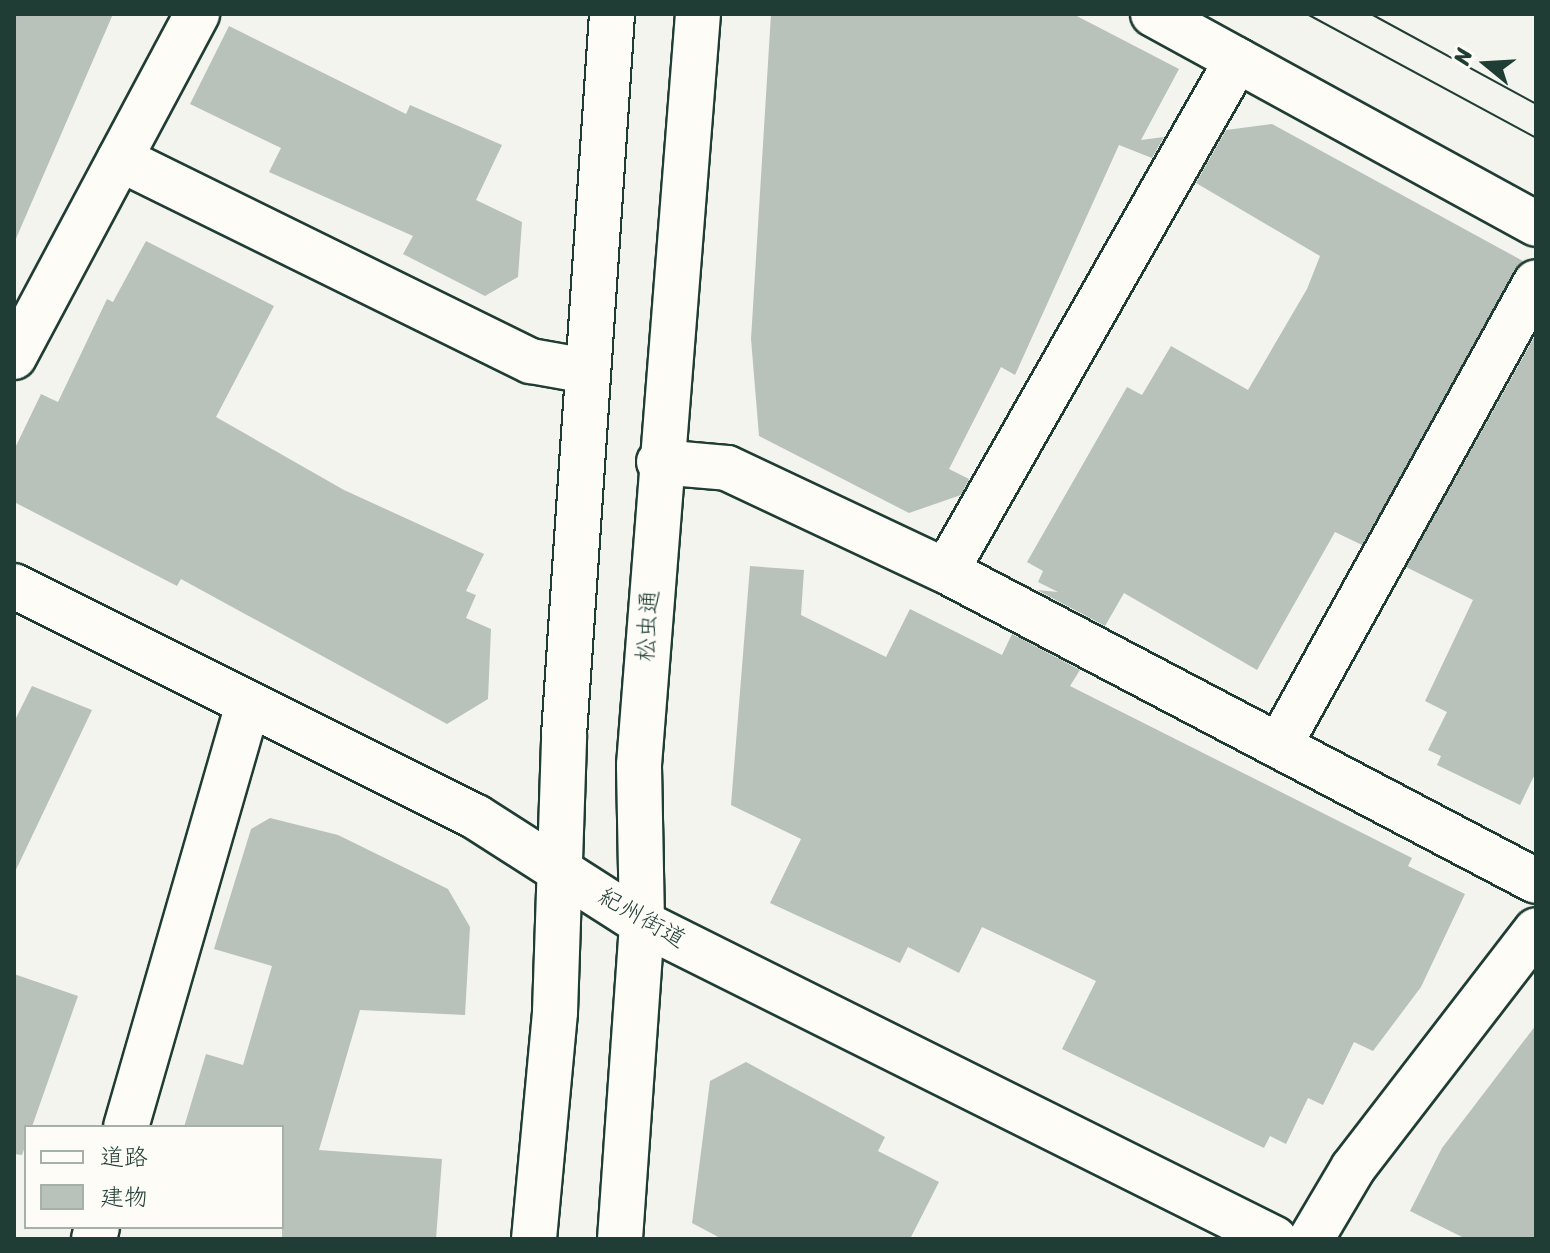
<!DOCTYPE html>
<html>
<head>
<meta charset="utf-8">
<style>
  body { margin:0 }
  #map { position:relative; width:1550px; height:1253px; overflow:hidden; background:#f4f4ef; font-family:Sriracha,"Klee One",sans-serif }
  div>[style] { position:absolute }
  .building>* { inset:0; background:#b9c1bb }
  .roads { filter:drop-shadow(2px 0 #1f3d34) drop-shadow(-2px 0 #1f3d34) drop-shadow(0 2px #1f3d34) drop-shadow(0 -2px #1f3d34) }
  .street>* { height:44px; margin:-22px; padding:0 22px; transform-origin:22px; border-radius:22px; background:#fdfcf7 }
  .secondary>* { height:44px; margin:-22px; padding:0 22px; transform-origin:22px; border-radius:22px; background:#fdfcf7 }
  .tram>* { height:2px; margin:-1px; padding:0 1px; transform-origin:1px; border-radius:1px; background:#1f3d34 }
  span { translate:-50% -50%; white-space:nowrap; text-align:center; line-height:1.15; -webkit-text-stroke:7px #fdfcf7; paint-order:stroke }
  .street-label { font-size:24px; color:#1f3d34 }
  .frame { position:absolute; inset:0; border:16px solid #1f3d34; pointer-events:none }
  .legend { position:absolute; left:24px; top:1125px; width:260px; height:104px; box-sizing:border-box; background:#fdfcf7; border:2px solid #a4b0a9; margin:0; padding:10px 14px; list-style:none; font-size:24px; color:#1f3d34 }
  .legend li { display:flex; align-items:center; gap:16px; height:40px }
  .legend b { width:40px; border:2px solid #a4b0a9 }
  .north { position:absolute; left:1446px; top:24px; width:80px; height:80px; -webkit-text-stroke:6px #fdfcf7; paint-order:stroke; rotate:288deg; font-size:22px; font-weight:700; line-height:32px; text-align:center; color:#1f3d34 }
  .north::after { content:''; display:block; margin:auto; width:28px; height:36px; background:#1f3d34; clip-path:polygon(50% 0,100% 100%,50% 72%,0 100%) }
</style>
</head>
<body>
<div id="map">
  <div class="building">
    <div style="clip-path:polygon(14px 14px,113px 14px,15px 241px,14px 241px)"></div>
    <div style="clip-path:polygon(771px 14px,1073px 14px,1179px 69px,1141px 140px,1164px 137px,1152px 158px,1119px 145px,1015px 375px,1001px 367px,949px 469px,969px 479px,961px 495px,909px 513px,759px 436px,751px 339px)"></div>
    <div style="clip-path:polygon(229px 26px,406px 114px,410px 105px,502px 145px,476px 200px,522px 222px,518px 277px,485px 296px,403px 254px,413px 236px,269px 172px,281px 148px,190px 104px)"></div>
    <div style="clip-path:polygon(1272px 124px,1523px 261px,1362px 545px,1335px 532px,1257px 670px,1124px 593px,1105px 626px,1037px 590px,1058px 592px,1038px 582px,1043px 571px,1027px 562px,1127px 387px,1142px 395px,1171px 346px,1248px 390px,1307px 289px,1320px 256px,1196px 183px,1226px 130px)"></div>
    <div style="clip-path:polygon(146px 241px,274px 306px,216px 417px,344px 490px,484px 554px,466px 591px,476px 595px,466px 618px,491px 629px,488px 699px,447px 724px,181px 579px,177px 586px,14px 502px,14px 450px,41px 394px,58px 402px,107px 299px,113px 302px)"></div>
    <div style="clip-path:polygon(1536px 334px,1536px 772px,1520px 805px,1437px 765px,1441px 756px,1428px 750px,1447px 712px,1425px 701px,1473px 600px,1406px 567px)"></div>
    <div style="clip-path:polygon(750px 566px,804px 570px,801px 615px,886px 657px,910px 609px,1002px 655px,1012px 634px,1080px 670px,1070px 686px,1412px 858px,1408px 866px,1465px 894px,1421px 987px,1373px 1051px,1354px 1042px,1323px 1105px,1308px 1098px,1286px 1144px,1270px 1136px,1264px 1148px,1062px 1049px,1096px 981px,982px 927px,959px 973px,908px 947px,900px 963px,770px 903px,801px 839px,731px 805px)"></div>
    <div style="clip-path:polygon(32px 686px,92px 710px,14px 874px,14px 722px)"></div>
    <div style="clip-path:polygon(270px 818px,338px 835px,448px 889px,470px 927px,465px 1015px,360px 1010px,319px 1150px,442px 1159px,436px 1239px,282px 1239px,282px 1127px,184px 1127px,206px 1054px,243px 1065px,272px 966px,214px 949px,251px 829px)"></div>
    <div style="clip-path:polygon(14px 974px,78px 996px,22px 1155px,14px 1154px)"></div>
    <div style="clip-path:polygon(1536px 1025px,1536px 1239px,1466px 1239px,1410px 1211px,1442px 1148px)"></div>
    <div style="clip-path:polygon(746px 1062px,885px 1137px,878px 1151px,939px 1182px,910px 1239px,722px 1239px,692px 1223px,710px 1081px)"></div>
  </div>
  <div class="roads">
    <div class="street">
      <div style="left:1153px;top:14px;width:437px;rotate:28.7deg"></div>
      <div style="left:120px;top:159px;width:458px;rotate:26.2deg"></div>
      <div style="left:531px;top:361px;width:57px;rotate:10.1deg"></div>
      <div style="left:659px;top:462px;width:68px;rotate:5deg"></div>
      <div style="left:727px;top:468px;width:242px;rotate:25.2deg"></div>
      <div style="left:946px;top:571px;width:666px;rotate:27.72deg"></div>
      <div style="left:946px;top:571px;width:588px;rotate:-60.34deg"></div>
      <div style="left:1279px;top:746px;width:530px;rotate:-61.02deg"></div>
      <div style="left:126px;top:1127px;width:440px;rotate:-73.9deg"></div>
      <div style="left:94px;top:1239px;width:12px;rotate:-76deg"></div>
    </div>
    <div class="secondary">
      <div style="left:14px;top:357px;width:389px;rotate:-61.9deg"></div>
      <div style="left:14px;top:586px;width:517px;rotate:26.57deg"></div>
      <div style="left:476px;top:817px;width:197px;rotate:32.6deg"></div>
      <div style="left:642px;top:923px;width:707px;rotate:26.53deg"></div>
      <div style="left:534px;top:1239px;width:228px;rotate:-84.7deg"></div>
      <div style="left:555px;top:1012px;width:277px;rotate:-88.1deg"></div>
      <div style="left:564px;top:735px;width:723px;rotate:-86.19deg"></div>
      <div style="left:620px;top:1239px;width:317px;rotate:-86deg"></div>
      <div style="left:642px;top:923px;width:158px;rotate:-91.1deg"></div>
      <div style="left:639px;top:765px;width:753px;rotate:-85.51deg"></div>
      <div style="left:1311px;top:1239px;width:82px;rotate:-59.4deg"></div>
      <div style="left:1353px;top:1168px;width:300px;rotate:-52.4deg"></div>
    </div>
  </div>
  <div class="tram">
    <div style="left:1307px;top:14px;width:260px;rotate:28.4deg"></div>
    <div style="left:1371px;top:14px;width:188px;rotate:28.6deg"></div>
  </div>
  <div class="street-label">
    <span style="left:648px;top:626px;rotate:-86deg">松虫通</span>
    <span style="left:642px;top:918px;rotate:30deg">紀州街道</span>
  </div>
  <div class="frame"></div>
  <ul class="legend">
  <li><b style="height:10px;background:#fdfcf7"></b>道路</li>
  <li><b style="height:22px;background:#b9c1bb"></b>建物</li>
  </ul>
  <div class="north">N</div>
</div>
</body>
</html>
